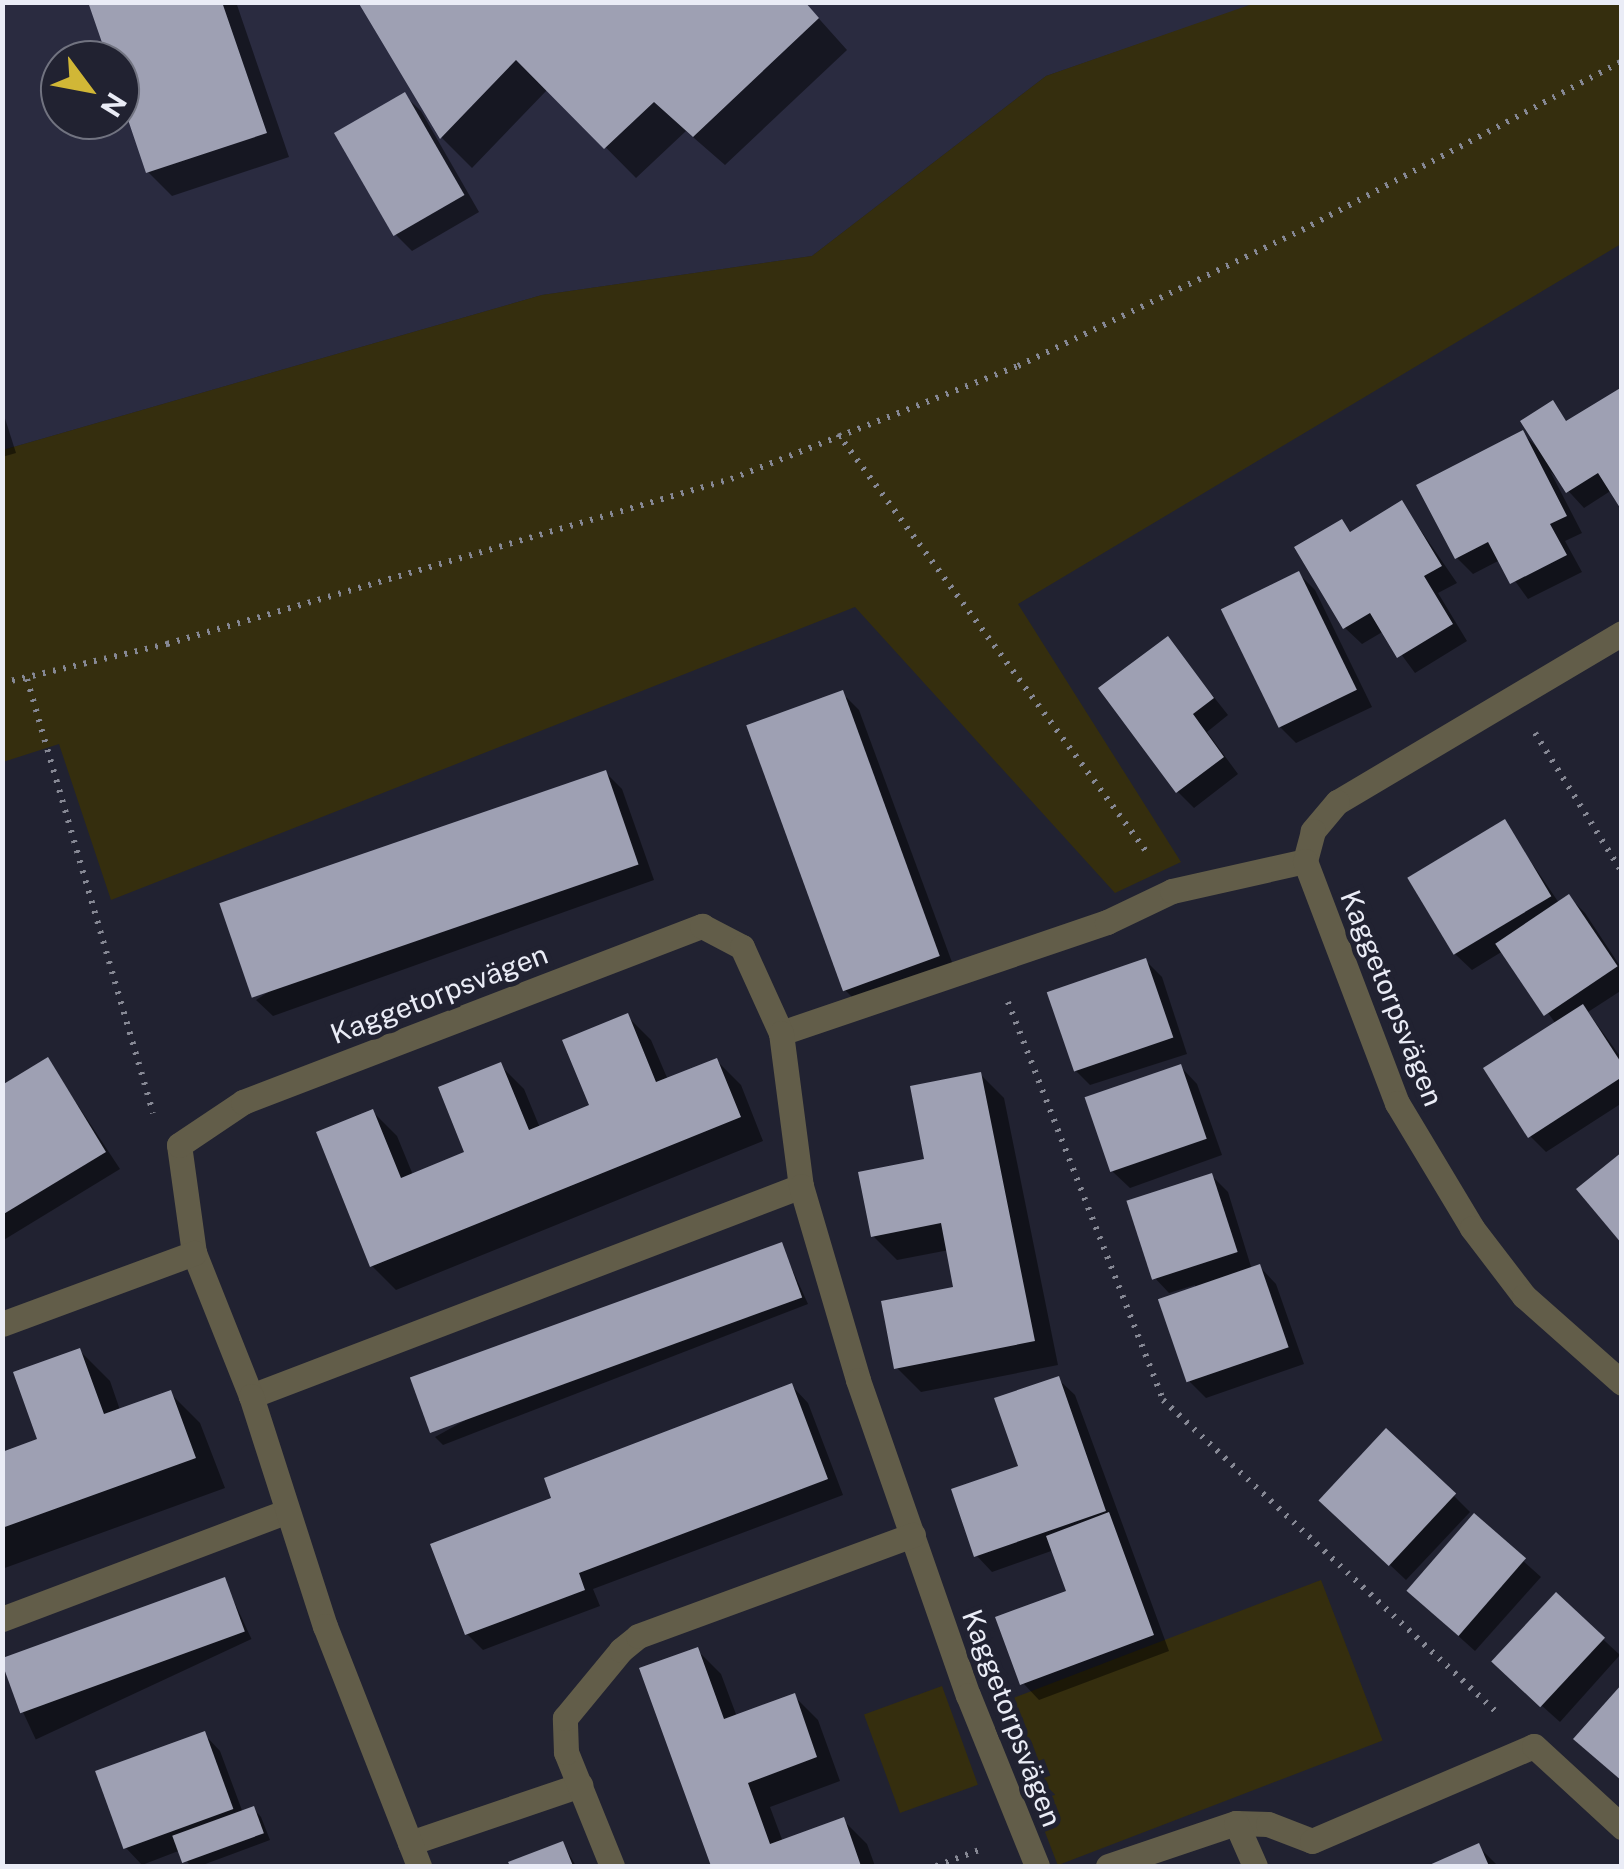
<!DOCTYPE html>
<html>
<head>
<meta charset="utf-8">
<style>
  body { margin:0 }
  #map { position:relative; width:1624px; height:1869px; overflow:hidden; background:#212231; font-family:"Public Sans",sans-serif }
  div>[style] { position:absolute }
  .built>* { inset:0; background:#2a2b40 }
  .green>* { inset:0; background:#352e0e; transform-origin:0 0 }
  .shadow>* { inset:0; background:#0007; transform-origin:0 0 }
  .building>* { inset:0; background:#9ea0b3; transform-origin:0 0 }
  .path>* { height:6px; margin-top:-3px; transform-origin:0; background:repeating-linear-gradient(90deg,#868894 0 2.5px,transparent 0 10.5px) }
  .service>* { height:25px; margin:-12.5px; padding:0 12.5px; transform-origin:12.5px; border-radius:12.5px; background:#625d49 }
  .minor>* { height:25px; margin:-12.5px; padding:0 12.5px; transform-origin:12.5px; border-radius:12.5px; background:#625d49 }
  span { translate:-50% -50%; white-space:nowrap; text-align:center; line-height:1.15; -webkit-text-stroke:10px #212231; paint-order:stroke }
  .street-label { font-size:28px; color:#eaecf6 }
  .frame { position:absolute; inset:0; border:5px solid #eaecf6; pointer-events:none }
  .north { position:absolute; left:40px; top:40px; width:100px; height:100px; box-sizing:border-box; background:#212231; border:2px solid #717380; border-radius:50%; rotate:122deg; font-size:28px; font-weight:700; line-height:40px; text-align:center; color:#eaecf6 }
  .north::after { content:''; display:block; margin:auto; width:35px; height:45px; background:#d1b736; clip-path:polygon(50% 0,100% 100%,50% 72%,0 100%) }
</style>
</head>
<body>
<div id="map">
  <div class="built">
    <div style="clip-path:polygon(evenodd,3px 3px,1258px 3px,1046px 76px,812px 256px,542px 295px,3px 450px,3px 3px,60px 60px,120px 60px,120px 120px,60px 120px,60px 60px)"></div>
  </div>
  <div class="green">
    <div style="clip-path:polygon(1258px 2px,1621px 3px,1621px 244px,1018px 604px,1181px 862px,1115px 893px,855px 607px,111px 900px,59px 744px,3px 762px,3px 450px,542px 295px,812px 256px,1046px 76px)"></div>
    <div style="left:1321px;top:1580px;width:172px;height:348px;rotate:69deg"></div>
    <div style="left:942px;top:1686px;width:105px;height:83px;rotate:70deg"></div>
  </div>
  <div class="shadow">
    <div style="clip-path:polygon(91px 2px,236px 2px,289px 157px,172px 196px,148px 172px,120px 88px,120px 60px,110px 60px)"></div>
    <div style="clip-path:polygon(361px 2px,804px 2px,847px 50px,725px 165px,686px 131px,636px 178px,548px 89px,472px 168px,442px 138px)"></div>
    <div style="clip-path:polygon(404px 95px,421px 111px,479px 212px,412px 251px,396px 235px)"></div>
    <div style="clip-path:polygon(1552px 403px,1612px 490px,1584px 508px,1550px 471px,1582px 533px,1565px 541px,1582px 572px,1528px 599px,1500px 560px,1473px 574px,1457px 558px,1523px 434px,1538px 448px)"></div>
    <div style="clip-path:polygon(2px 409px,16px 453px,2px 457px)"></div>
    <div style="clip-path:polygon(1402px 503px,1457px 583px,1438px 593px,1467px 641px,1415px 673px,1384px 631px,1362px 644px,1345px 628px,1342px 523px,1353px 534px)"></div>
    <div style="clip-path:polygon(1299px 574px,1315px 590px,1372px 707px,1296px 743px,1280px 727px)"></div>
    <div style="clip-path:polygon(1168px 639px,1228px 715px,1207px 732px,1238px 774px,1194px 808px,1178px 792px)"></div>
    <div style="clip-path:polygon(842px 693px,859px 710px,956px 973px,862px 1007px,845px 990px)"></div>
    <div style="clip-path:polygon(606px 773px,622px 789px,654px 880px,273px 1016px,256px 1000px)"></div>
    <div style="clip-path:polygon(1504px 822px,1559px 903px,1569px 897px,1585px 913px,1622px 969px,1622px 990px,1588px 1012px,1622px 1059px,1622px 1103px,1546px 1152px,1530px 1136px,1556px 1024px,1503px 951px,1472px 970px,1455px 954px,1410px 878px)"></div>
    <div style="clip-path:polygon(1146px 961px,1162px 977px,1187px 1054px,1090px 1085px,1074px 1069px)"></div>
    <div style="clip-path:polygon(627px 1016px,651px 1040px,668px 1080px,717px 1061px,741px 1085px,763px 1141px,396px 1290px,372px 1266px,373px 1112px,397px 1136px,413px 1175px,467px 1153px,500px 1065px,524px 1089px,540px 1128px,592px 1107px)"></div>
    <div style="clip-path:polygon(48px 1060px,120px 1169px,2px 1241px,2px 1088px)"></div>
    <div style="clip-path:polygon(1181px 1067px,1197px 1084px,1222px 1155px,1130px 1188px,1113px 1172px)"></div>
    <div style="clip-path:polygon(980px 1074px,1004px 1098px,1058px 1365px,921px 1392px,897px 1368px,956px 1289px,949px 1250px,897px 1260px,873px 1236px)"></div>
    <div style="clip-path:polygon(1212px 1176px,1228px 1192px,1252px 1270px,1260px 1267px,1276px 1284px,1304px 1364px,1206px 1398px,1190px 1382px,1195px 1285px,1169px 1293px,1153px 1276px)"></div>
    <div style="clip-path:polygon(781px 1245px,808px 1304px,443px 1445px,435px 1437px)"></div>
    <div style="clip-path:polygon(79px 1350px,110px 1381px,120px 1410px,170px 1393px,200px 1423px,225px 1488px,2px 1569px,2px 1454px,41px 1440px)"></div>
    <div style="clip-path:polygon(1058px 1379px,1075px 1395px,1169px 1651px,1039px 1700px,1023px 1683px,1069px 1592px,1054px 1550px,992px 1572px,976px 1555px)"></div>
    <div style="clip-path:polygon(792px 1386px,808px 1403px,843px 1495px,593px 1589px,600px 1606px,483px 1650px,467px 1634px,554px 1499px)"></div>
    <div style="clip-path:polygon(1454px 1496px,1470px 1512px,1406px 1580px,1338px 1516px)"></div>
    <div style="clip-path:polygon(1474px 1517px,1541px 1577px,1475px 1651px,1425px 1606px)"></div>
    <div style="left:224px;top:1580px;width:65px;height:238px;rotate:65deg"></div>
    <div style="clip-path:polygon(1556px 1596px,1620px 1655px,1560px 1722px,1512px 1679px)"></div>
    <div style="clip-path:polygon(697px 1650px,721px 1674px,737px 1717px,794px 1696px,818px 1720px,840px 1781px,770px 1807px,783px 1842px,843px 1820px,867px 1844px,875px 1866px,713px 1866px,642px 1670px)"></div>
    <div style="clip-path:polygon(204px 1734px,220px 1751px,243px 1813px,254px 1809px,261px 1817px,270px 1840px,200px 1866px,190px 1866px,181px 1850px,142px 1865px,126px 1848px)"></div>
    <div style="clip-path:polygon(563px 1844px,576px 1866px,512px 1866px,511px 1863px)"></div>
    <div style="clip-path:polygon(1478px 1846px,1498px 1866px,1434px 1866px)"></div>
  </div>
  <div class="building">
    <div style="clip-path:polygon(88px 2px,222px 2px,267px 133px,146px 173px,120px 96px,120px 60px,108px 60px)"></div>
    <div style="clip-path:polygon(358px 2px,805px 2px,819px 18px,693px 137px,654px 102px,604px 149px,516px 60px,440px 139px)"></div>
    <div style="left:405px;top:92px;width:119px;height:82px;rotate:60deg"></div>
    <div style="clip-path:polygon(1622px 387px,1622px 511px,1598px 473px,1566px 493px,1520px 421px,1553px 400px,1566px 421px)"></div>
    <div style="clip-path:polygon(1523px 430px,1567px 516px,1550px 524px,1567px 555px,1510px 584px,1488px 542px,1455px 559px,1416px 485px)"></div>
    <div style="clip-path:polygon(1402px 500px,1442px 566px,1424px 576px,1453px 624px,1397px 658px,1370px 613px,1343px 629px,1294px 547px,1342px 519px,1350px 532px)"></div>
    <div style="left:1299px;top:571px;width:132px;height:87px;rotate:64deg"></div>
    <div style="clip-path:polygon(1168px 636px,1214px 698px,1193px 714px,1224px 757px,1176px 793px,1098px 688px)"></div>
    <div style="left:843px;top:690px;width:283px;height:103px;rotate:70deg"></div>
    <div style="left:606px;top:770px;width:100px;height:409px;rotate:71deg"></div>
    <div style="left:1505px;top:819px;width:90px;height:114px;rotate:59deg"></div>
    <div style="left:1569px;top:894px;width:87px;height:89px;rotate:56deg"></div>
    <div style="left:1146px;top:958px;width:84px;height:105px;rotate:71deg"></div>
    <div style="clip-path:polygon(1583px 1004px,1622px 1064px,1622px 1077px,1528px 1138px,1483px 1068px)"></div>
    <div style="clip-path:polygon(628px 1013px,656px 1082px,717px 1058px,741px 1117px,370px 1267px,316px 1132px,373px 1109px,401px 1178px,464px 1152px,438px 1087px,501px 1062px,529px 1130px,589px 1105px,562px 1040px)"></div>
    <div style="clip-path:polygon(48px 1057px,106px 1152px,2px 1215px,2px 1085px)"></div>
    <div style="left:1181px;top:1064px;width:79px;height:102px;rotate:71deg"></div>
    <div style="clip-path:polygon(981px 1072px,1035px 1341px,894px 1369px,881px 1301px,953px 1287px,941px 1223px,871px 1237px,858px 1172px,924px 1159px,910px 1086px)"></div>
    <div style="clip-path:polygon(1622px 1152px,1622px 1244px,1576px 1189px)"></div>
    <div style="left:1212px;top:1173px;width:83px;height:90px;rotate:72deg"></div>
    <div style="left:782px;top:1242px;width:59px;height:396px;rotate:70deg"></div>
    <div style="left:1260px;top:1264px;width:88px;height:108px;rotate:71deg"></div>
    <div style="clip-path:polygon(80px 1348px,104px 1414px,171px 1390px,196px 1458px,2px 1528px,2px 1452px,37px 1439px,13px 1372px)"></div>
    <div style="clip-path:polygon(1059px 1376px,1106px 1511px,974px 1557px,951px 1489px,1018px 1466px,994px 1398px)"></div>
    <div style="clip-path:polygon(792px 1383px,828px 1479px,579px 1573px,585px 1590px,465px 1635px,430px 1544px,551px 1498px,544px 1478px)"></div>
    <div style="left:1386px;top:1428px;width:96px;height:99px;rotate:43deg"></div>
    <div style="clip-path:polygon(1109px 1512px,1154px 1635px,1020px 1685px,995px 1617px,1066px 1591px,1046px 1536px)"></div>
    <div style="left:1474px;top:1513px;width:69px;height:103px;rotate:41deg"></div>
    <div style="left:225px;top:1577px;width:58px;height:239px;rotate:70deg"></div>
    <div style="left:1556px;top:1592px;width:67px;height:95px;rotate:43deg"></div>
    <div style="clip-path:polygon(698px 1647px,724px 1719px,795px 1693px,817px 1757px,748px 1783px,770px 1844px,844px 1817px,861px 1866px,711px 1866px,639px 1668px)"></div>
    <div style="clip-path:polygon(1622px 1684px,1622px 1781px,1573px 1739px)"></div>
    <div style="left:205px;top:1731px;width:83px;height:117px;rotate:70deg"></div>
    <div style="left:254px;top:1806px;width:29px;height:87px;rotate:70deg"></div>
    <div style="clip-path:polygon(563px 1841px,573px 1866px,510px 1866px,508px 1862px)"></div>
    <div style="clip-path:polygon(1479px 1843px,1489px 1866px,1427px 1866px)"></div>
  </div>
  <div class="path">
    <div style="left:838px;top:434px;width:523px;rotate:53.55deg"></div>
    <div style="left:27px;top:679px;width:452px;rotate:73.8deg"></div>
    <div style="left:2px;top:683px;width:170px;rotate:-13.3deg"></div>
    <div style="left:167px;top:644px;width:588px;rotate:-16.31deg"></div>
    <div style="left:731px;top:479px;width:308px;rotate:-21.5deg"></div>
    <div style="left:1018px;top:366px;width:315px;rotate:-25.6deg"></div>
    <div style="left:1302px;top:230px;width:362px;rotate:-27.8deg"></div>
    <div style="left:1535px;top:733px;width:164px;rotate:58deg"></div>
    <div style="left:1008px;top:1002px;width:427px;rotate:68.7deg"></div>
    <div style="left:1163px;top:1400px;width:461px;rotate:43.1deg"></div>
    <div style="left:936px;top:1866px;width:49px;rotate:-20.3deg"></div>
  </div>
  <div class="service">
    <div style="left:781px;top:1033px;width:344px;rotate:-18.8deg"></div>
    <div style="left:1107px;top:922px;width:72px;rotate:-25.5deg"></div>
    <div style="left:1172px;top:891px;width:136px;rotate:-12.7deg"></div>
    <div style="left:801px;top:1186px;width:589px;rotate:159.1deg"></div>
    <div style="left:251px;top:1396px;width:154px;rotate:-111.7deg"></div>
    <div style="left:194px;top:1253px;width:109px;rotate:-97.9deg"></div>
    <div style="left:179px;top:1145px;width:77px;rotate:-33.9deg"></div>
    <div style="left:243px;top:1102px;width:492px;rotate:-21deg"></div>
    <div style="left:702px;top:926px;width:45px;rotate:27.7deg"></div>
    <div style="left:742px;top:947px;width:94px;rotate:65.6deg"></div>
    <div style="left:781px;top:1033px;width:154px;rotate:82.6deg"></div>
    <div style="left:801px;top:1186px;width:202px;rotate:73.6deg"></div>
    <div style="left:858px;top:1380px;width:334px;rotate:70.8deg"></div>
    <div style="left:968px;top:1695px;width:184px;rotate:68deg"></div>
    <div style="left:2px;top:1324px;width:205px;rotate:-20.3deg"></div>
    <div style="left:2px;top:1619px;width:303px;rotate:-20.7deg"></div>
    <div style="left:1236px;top:1823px;width:32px;rotate:2deg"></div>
    <div style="left:1268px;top:1824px;width:47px;rotate:21.1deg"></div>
    <div style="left:1312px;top:1841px;width:241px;rotate:-23.2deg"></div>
    <div style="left:1534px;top:1746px;width:120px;rotate:42.6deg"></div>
    <div style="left:410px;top:1843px;width:180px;rotate:-18.8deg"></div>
    <div style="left:612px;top:1866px;width:123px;rotate:-112deg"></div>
    <div style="left:566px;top:1752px;width:34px;rotate:-92deg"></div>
    <div style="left:565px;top:1718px;width:88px;rotate:-50.5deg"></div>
    <div style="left:621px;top:1650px;width:22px;rotate:-39deg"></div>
    <div style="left:638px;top:1636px;width:293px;rotate:-20.2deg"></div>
    <div style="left:1108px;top:1866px;width:135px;rotate:-18.6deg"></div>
    <div style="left:1236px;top:1823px;width:47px;rotate:66.2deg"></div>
  </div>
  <div class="minor">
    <div style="left:1622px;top:633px;width:331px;rotate:149.3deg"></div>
    <div style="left:1337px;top:802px;width:38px;rotate:130deg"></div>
    <div style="left:1313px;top:831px;width:31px;rotate:105deg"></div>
    <div style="left:1305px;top:861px;width:259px;rotate:69.2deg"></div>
    <div style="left:1397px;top:1103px;width:146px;rotate:59deg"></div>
    <div style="left:1472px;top:1228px;width:86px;rotate:52.6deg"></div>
    <div style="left:1524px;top:1296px;width:131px;rotate:41.6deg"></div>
    <div style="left:251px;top:1396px;width:242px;rotate:72.2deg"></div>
    <div style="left:325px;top:1626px;width:258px;rotate:68.6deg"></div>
  </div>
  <div class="street-label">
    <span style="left:439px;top:994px;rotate:-21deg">Kaggetorpsvägen</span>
    <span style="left:1392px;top:998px;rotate:68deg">Kaggetorpsvägen</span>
    <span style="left:1012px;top:1718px;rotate:69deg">Kaggetorpsvägen</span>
  </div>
  <div class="frame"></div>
  <div class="north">N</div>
</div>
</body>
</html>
